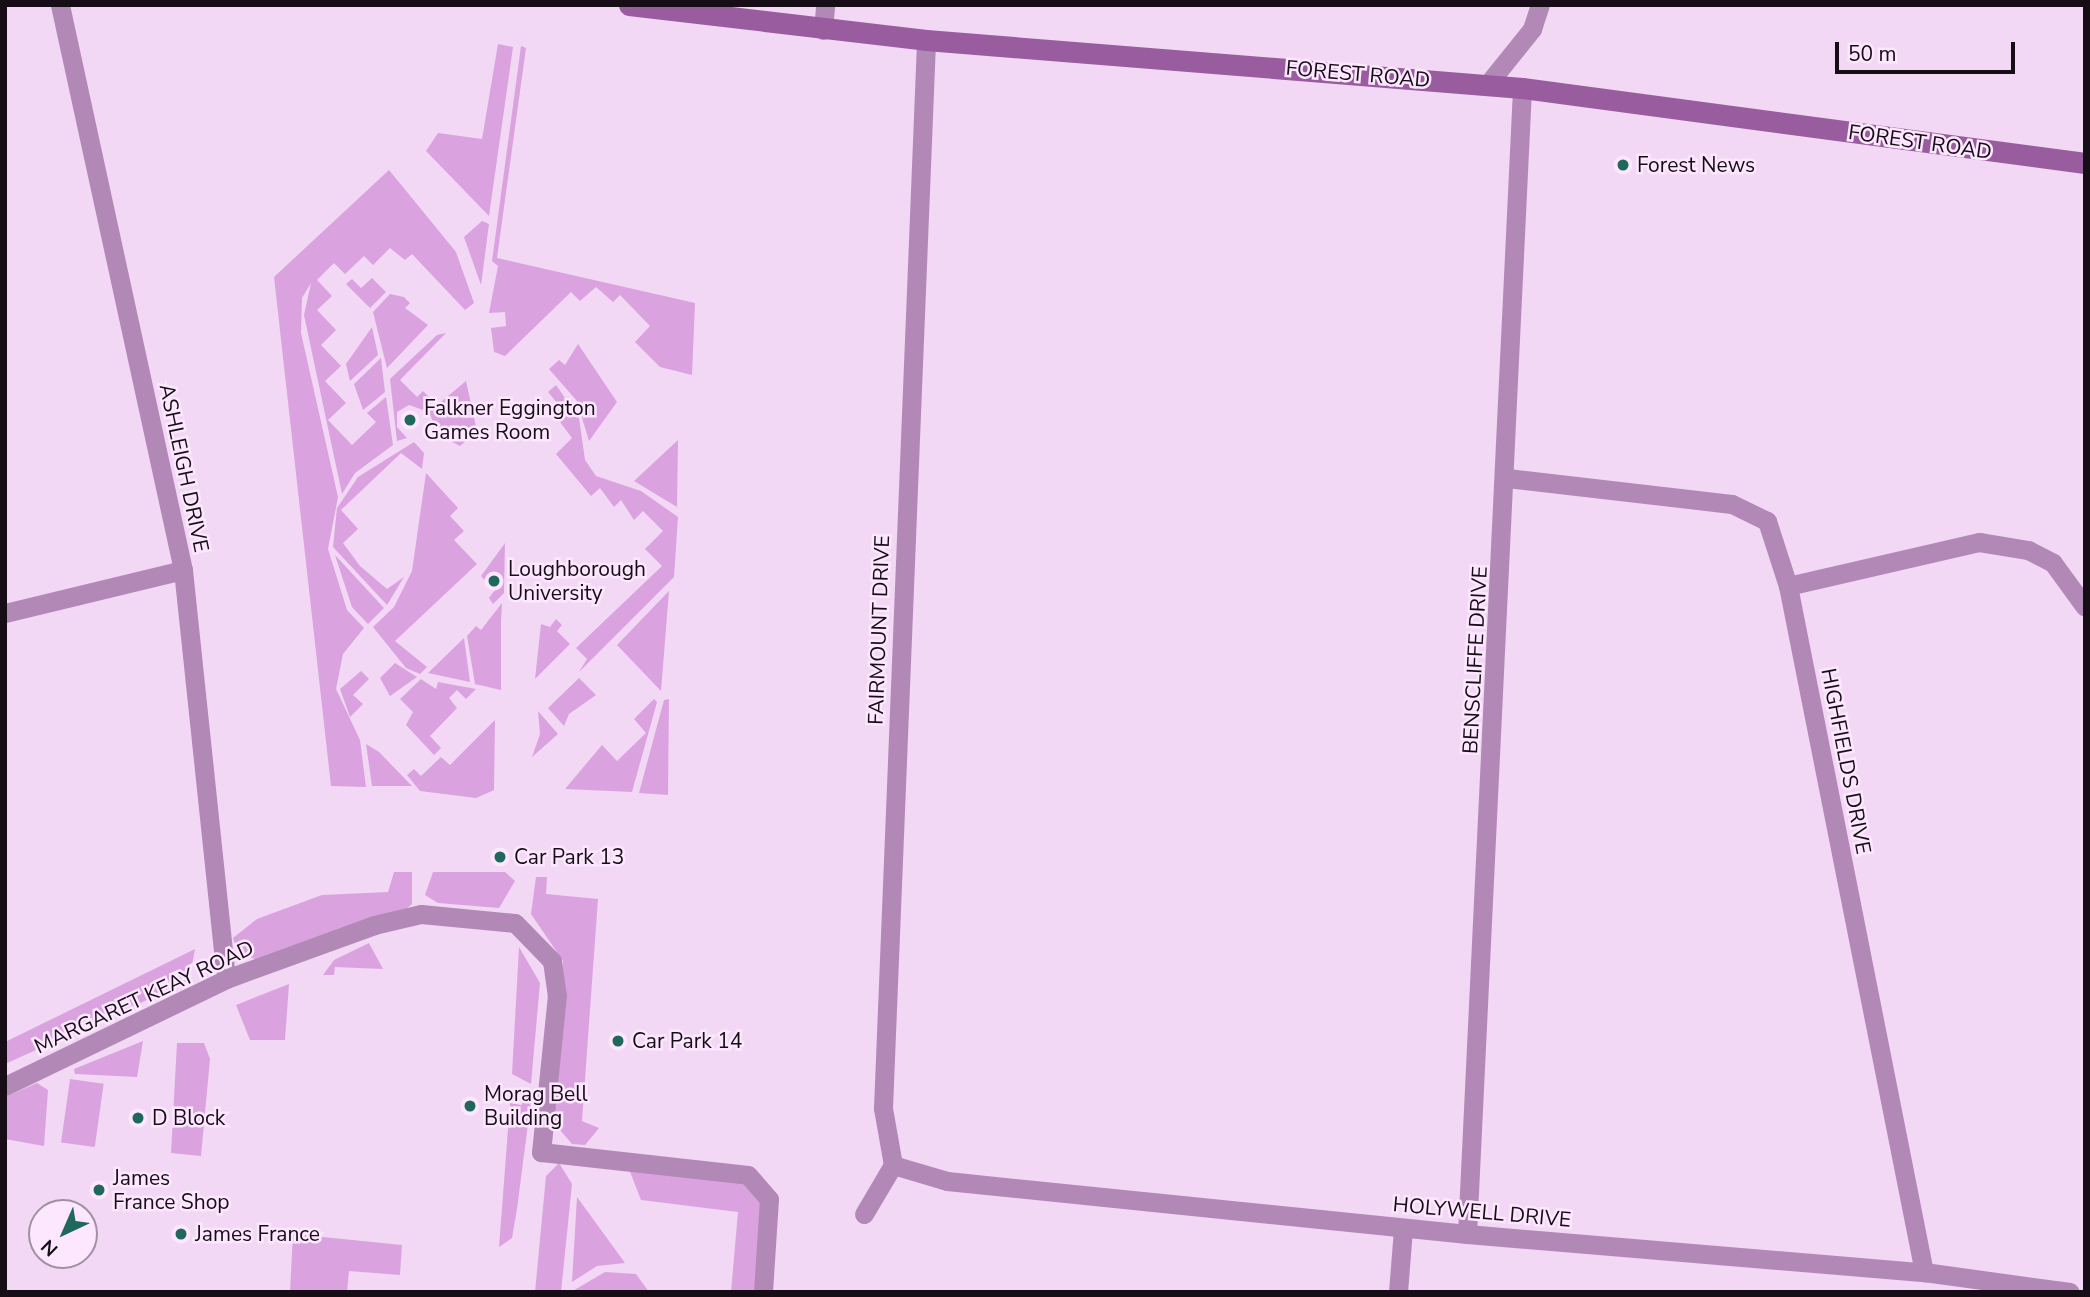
<!DOCTYPE html>
<html>
<head>
<meta charset="utf-8">
<style>
  body { margin:0 }
  #map { position:relative; width:2090px; height:1297px; overflow:hidden; background:#f2d8f4; font-family:"Nunito Sans",sans-serif }
  div>[style] { position:absolute }
  .green>* { inset:0; background:#dba2e0; transform-origin:0 0 }
  .street>* { height:19px; margin:-9.5px; padding:0 9.5px; transform-origin:9.5px; border-radius:9.5px; background:#b289b6 }
  .secondary>* { height:21px; margin:-10.5px; padding:0 10.5px; transform-origin:10.5px; border-radius:10.5px; background:#995c9f }
  .dots>* { width:19px; height:19px; translate:-50% -50%; box-sizing:border-box; border:4px solid #fce7fe; border-radius:50% }
  span { translate:-50% -50%; white-space:nowrap; text-align:center; line-height:1.15; -webkit-text-stroke:5px #fce7fe; paint-order:stroke }
  .street-label { font-size:21px; color:#160d17 }
  .poi-label { font-size:21px; color:#160d17 }
  .left { translate:0 -50%; text-align:left }
  .frame { position:absolute; inset:0; border:7px solid #160d17; pointer-events:none }
  .north { position:absolute; left:28px; top:1199px; width:70px; height:70px; box-sizing:border-box; background:#fce7fe; border:2px solid #a090a2; border-radius:50%; rotate:224deg; font-size:19px; font-weight:700; line-height:28px; text-align:center; color:#160d17 }
  .north::after { content:''; display:block; margin:auto; width:24px; height:32px; background:#20685d; clip-path:polygon(50% 0,100% 100%,50% 72%,0 100%) }
  .scale { position:absolute; left:1835px; top:42px; width:180px; height:32px; box-sizing:border-box; border:4px solid #160d17; border-top:0; padding-left:9px; font-size:21px; line-height:24px; white-space:nowrap; color:#160d17; -webkit-text-stroke:5px #fce7fe; paint-order:stroke }
</style>
</head>
<body>
<div id="map">
  <div class="green">
    <div style="clip-path:polygon(498px 44px,513px 47px,489px 216px,426px 151px,438px 133px,482px 139px)"></div>
    <div style="clip-path:polygon(521px 46px,526px 48px,497px 258px,695px 303px,692px 375px,660px 367px,635px 342px,650px 326px,620px 295px,613px 302px,596px 287px,580px 301px,571px 292px,505px 356px,494px 352px,491px 328px,506px 326px,505px 312px,489px 313px,498px 266px,492px 261px)"></div>
    <div style="clip-path:polygon(389px 170px,456px 252px,474px 303px,465px 310px,412px 254px,405px 260px,390px 248px,373px 265px,364px 256px,345px 274px,334px 263px,317px 280px,332px 296px,317px 310px,336px 330px,321px 345px,341px 366px,325px 381px,346px 403px,328px 420px,352px 445px,376px 422px,367px 413px,386px 397px,393px 445px,355px 473px,342px 494px,304px 315px,311px 283px,302px 298px,301px 333px,338px 497px,328px 549px,347px 610px,364px 628px,343px 654px,336px 689px,360px 740px,366px 787px,331px 786px,274px 277px)"></div>
    <div style="clip-path:polygon(482px 221px,489px 224px,481px 285px,464px 237px)"></div>
    <div style="clip-path:polygon(372px 278px,386px 292px,370px 308px,346px 284px,352px 279px,361px 288px)"></div>
    <div style="clip-path:polygon(390px 294px,404px 297px,410px 303px,405px 308px,428px 325px,387px 368px,373px 312px)"></div>
    <div style="clip-path:polygon(372px 327px,378px 355px,350px 381px,346px 364px)"></div>
    <div style="clip-path:polygon(446px 333px,400px 380px,417px 397px,423px 391px,431px 399px,423px 410px,409px 405px,397px 412px,397px 427px,407px 438px,397px 441px,390px 379px,437px 335px)"></div>
    <div style="clip-path:polygon(578px 344px,617px 402px,589px 441px,577px 401px,549px 369px,559px 360px,565px 365px)"></div>
    <div style="clip-path:polygon(381px 358px,385px 392px,363px 410px,354px 384px)"></div>
    <div style="clip-path:polygon(466px 381px,477px 431px,460px 446px,438px 434px,429px 412px)"></div>
    <div style="clip-path:polygon(556px 385px,579px 418px,585px 460px,596px 476px,641px 491px,678px 517px,674px 577px,579px 672px,587px 659px,576px 648px,662px 566px,645px 549px,663px 531px,643px 511px,634px 520px,621px 500px,614px 507px,600px 488px,591px 496px,556px 454px,572px 438px,560px 422px,567px 415px,548px 392px)"></div>
    <div style="clip-path:polygon(678px 440px,677px 507px,634px 481px)"></div>
    <div style="clip-path:polygon(414px 442px,424px 453px,422px 469px,401px 453px,341px 510px,358px 529px,343px 543px,360px 566px,387px 589px,404px 577px,387px 605px,333px 547px,337px 508px,358px 477px)"></div>
    <div style="clip-path:polygon(426px 473px,458px 508px,450px 516px,464px 531px,454px 540px,477px 564px,395px 641px,427px 667px,420px 674px,406px 668px,373px 627px,394px 607px,412px 571px)"></div>
    <div style="clip-path:polygon(505px 543px,504px 593px,493px 604px,489px 598px,495px 590px,481px 576px)"></div>
    <div style="clip-path:polygon(335px 555px,384px 608px,368px 624px,352px 607px)"></div>
    <div style="clip-path:polygon(669px 591px,661px 691px,617px 645px)"></div>
    <div style="clip-path:polygon(502px 603px,501px 622px,501px 690px,475px 684px,467px 636px,476px 626px,481px 630px)"></div>
    <div style="clip-path:polygon(556px 619px,562px 625px,557px 631px,570px 644px,535px 679px,541px 624px,550px 627px)"></div>
    <div style="clip-path:polygon(464px 638px,470px 682px,428px 673px)"></div>
    <div style="clip-path:polygon(395px 663px,417px 677px,390px 696px,380px 678px)"></div>
    <div style="clip-path:polygon(361px 671px,369px 679px,353px 695px,363px 704px,350px 717px,340px 689px)"></div>
    <div style="clip-path:polygon(579px 678px,596px 695px,569px 714px,564px 726px,548px 708px)"></div>
    <div style="clip-path:polygon(421px 679px,436px 689px,438px 682px,476px 689px,466px 699px,457px 690px,449px 698px,457px 708px,430px 736px,441px 748px,434px 755px,406px 725px,413px 712px,400px 699px)"></div>
    <div style="clip-path:polygon(654px 699px,657px 702px,632px 792px,565px 789px,602px 745px,617px 761px,646px 733px,634px 719px)"></div>
    <div style="clip-path:polygon(669px 699px,668px 795px,639px 793px,664px 700px)"></div>
    <div style="clip-path:polygon(538px 711px,558px 734px,532px 757px,540px 734px)"></div>
    <div style="clip-path:polygon(495px 720px,494px 790px,476px 798px,420px 791px,407px 775px,414px 769px,421px 776px,441px 757px,450px 765px)"></div>
    <div style="clip-path:polygon(366px 744px,379px 752px,412px 786px,372px 786px)"></div>
    <div style="clip-path:polygon(394px 872px,412px 872px,412px 904px,405px 910px,257px 960px,237px 952px,233px 938px,257px 919px,322px 895px,388px 892px)"></div>
    <div style="clip-path:polygon(433px 872px,505px 872px,515px 881px,499px 908px,438px 903px,425px 895px)"></div>
    <div style="clip-path:polygon(536px 877px,547px 877px,546px 894px,598px 899px,582px 1121px,599px 1128px,585px 1145px,572px 1144px,554px 1123px,563px 961px,531px 914px)"></div>
    <div style="clip-path:polygon(369px 943px,383px 969px,335px 967px,334px 975px,323px 975px,334px 960px)"></div>
    <div style="clip-path:polygon(519px 947px,540px 983px,531px 1084px,512px 1074px)"></div>
    <div style="clip-path:polygon(195px 949px,189px 981px,5px 1064px,5px 1042px)"></div>
    <div style="clip-path:polygon(289px 984px,285px 1040px,250px 1040px,236px 1005px)"></div>
    <div style="clip-path:polygon(143px 1041px,137px 1077px,75px 1074px,74px 1069px)"></div>
    <div style="clip-path:polygon(177px 1043px,204px 1043px,210px 1059px,201px 1156px,171px 1153px)"></div>
    <div style="left:70px;top:1079px;width:34px;height:64px;rotate:8deg"></div>
    <div style="clip-path:polygon(37px 1083px,48px 1090px,44px 1146px,5px 1139px,5px 1097px)"></div>
    <div style="clip-path:polygon(524px 1091px,532px 1093px,517px 1209px,512px 1238px,499px 1247px,510px 1103px,522px 1105px)"></div>
    <div style="clip-path:polygon(559px 1163px,572px 1184px,561px 1292px,535px 1292px,546px 1176px)"></div>
    <div style="clip-path:polygon(627px 1164px,745px 1181px,762px 1200px,757px 1292px,731px 1292px,738px 1212px,641px 1200px)"></div>
    <div style="clip-path:polygon(577px 1197px,625px 1263px,597px 1266px,572px 1282px)"></div>
    <div style="clip-path:polygon(293px 1234px,402px 1245px,400px 1275px,349px 1271px,347px 1292px,290px 1292px)"></div>
    <div style="clip-path:polygon(605px 1272px,636px 1274px,649px 1292px,571px 1292px)"></div>
  </div>
  <div class="street">
    <div style="left:60px;top:5px;width:578px;rotate:77.72deg"></div>
    <div style="left:183px;top:570px;width:411px;rotate:84deg"></div>
    <div style="left:823px;top:30px;width:25px;rotate:-85deg"></div>
    <div style="left:1487px;top:85px;width:72px;rotate:-51.2deg"></div>
    <div style="left:1532px;top:29px;width:25px;rotate:-72deg"></div>
    <div style="left:1507px;top:478px;width:226px;rotate:6.6deg"></div>
    <div style="left:1732px;top:504px;width:39px;rotate:26deg"></div>
    <div style="left:1767px;top:521px;width:68px;rotate:72.1deg"></div>
    <div style="left:1788px;top:586px;width:699px;rotate:78.79deg"></div>
    <div style="left:1788px;top:586px;width:196px;rotate:-13deg"></div>
    <div style="left:1979px;top:542px;width:50px;rotate:9.3deg"></div>
    <div style="left:2028px;top:550px;width:28px;rotate:27deg"></div>
    <div style="left:2053px;top:563px;width:54px;rotate:54deg"></div>
    <div style="left:5px;top:613px;width:183px;rotate:-13.6deg"></div>
    <div style="left:5px;top:1086px;width:246px;rotate:-25.8deg"></div>
    <div style="left:226px;top:979px;width:158px;rotate:-20deg"></div>
    <div style="left:374px;top:925px;width:48px;rotate:-13.2deg"></div>
    <div style="left:421px;top:914px;width:94px;rotate:5.5deg"></div>
    <div style="left:515px;top:923px;width:53px;rotate:45.8deg"></div>
    <div style="left:552px;top:961px;width:34px;rotate:82deg"></div>
    <div style="left:557px;top:995px;width:158px;rotate:95.8deg"></div>
    <div style="left:541px;top:1152px;width:208px;rotate:6.3deg"></div>
    <div style="left:748px;top:1175px;width:32px;rotate:49deg"></div>
    <div style="left:769px;top:1199px;width:93px;rotate:93.7deg"></div>
    <div style="left:893px;top:1165px;width:56px;rotate:16.5deg"></div>
    <div style="left:947px;top:1181px;width:523px;rotate:5.82deg"></div>
    <div style="left:1467px;top:1234px;width:459px;rotate:4.8deg"></div>
    <div style="left:1924px;top:1272px;width:147px;rotate:7.8deg"></div>
    <div style="left:864px;top:1214px;width:57px;rotate:-59.4deg"></div>
    <div style="left:893px;top:1165px;width:58px;rotate:-100deg"></div>
    <div style="left:883px;top:1108px;width:1069px;rotate:-87.69deg"></div>
    <div style="left:1467px;top:1234px;width:1147px;rotate:-87.25deg"></div>
    <div style="left:1398px;top:1292px;width:64px;rotate:-85.5deg"></div>
  </div>
  <div class="secondary">
    <div style="left:629px;top:5px;width:299px;rotate:6.7deg"></div>
    <div style="left:926px;top:40px;width:598px;rotate:4.6deg"></div>
    <div style="left:1522px;top:88px;width:568px;rotate:7.59deg"></div>
  </div>
  <div class="dots">
    <div style="left:1623px;top:165px;background:#20685d"></div>
    <div style="left:410px;top:420px;background:#20685d"></div>
    <div style="left:494px;top:581px;background:#20685d"></div>
    <div style="left:500px;top:857px;background:#20685d"></div>
    <div style="left:618px;top:1041px;background:#20685d"></div>
    <div style="left:470px;top:1106px;background:#20685d"></div>
    <div style="left:138px;top:1118px;background:#20685d"></div>
    <div style="left:99px;top:1190px;background:#20685d"></div>
    <div style="left:181px;top:1234px;background:#20685d"></div>
  </div>
  <div class="street-label">
    <span style="left:1358px;top:74px;rotate:5deg">FOREST ROAD</span>
    <span style="left:1920px;top:142px;rotate:8deg">FOREST ROAD</span>
    <span style="left:184px;top:468px;rotate:78deg">ASHLEIGH DRIVE</span>
    <span style="left:879px;top:630px;rotate:-88deg">FAIRMOUNT DRIVE</span>
    <span style="left:1475px;top:660px;rotate:-87deg">BENSCLIFFE DRIVE</span>
    <span style="left:1846px;top:761px;rotate:79deg">HIGHFIELDS DRIVE</span>
    <span style="left:144px;top:997px;rotate:-25deg">MARGARET KEAY ROAD</span>
    <span style="left:1482px;top:1212px;rotate:5deg">HOLYWELL DRIVE</span>
  </div>
  <div class="poi-label">
    <span class="left" style="left:1637px;top:165px">Forest News</span>
    <span class="left" style="left:424px;top:420px">Falkner Eggington<br>Games Room</span>
    <span class="left" style="left:508px;top:581px">Loughborough<br>University</span>
    <span class="left" style="left:514px;top:857px">Car Park 13</span>
    <span class="left" style="left:632px;top:1041px">Car Park 14</span>
    <span class="left" style="left:484px;top:1106px">Morag Bell<br>Building</span>
    <span class="left" style="left:152px;top:1118px">D Block</span>
    <span class="left" style="left:113px;top:1190px">James<br>France Shop</span>
    <span class="left" style="left:195px;top:1234px">James France</span>
  </div>
  <div class="frame"></div>
  <div class="north">N</div>
  <div class="scale">50 m</div>
</div>
</body>
</html>
